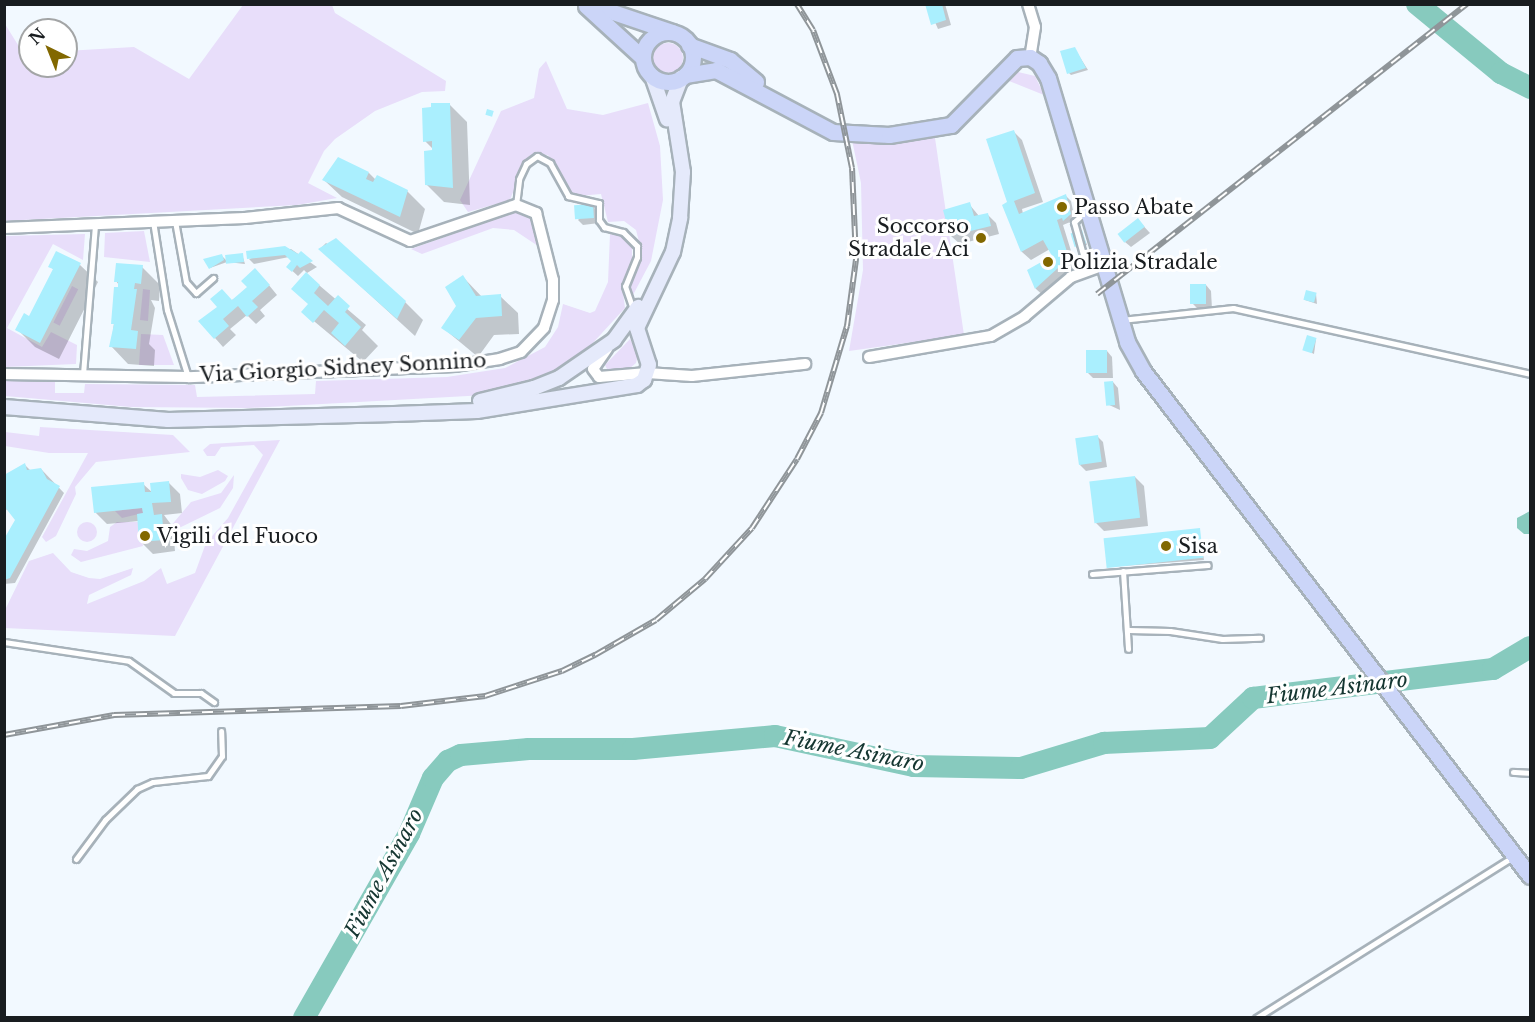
<!DOCTYPE html>
<html>
<head>
<meta charset="utf-8">
<style>
  body { margin:0 }
  #map { position:relative; width:1535px; height:1022px; overflow:hidden; background:#f2f9ff; font-family:"Libre Baskerville",serif }
  div>[style] { position:absolute }
  .green>* { inset:0; background:#e8defa; transform-origin:0 0 }
  .round { border-radius:50% }
  .water>* { inset:0; background:#87cabe }
  .shadow>* { inset:0; background:#0003 }
  .river>* { height:22px; margin:-11px; padding:0 11px; transform-origin:11px; border-radius:11px; background:#87cabe }
  .building>* { inset:0; background:#aaeffe; transform-origin:0 0 }
  .roads { filter:drop-shadow(2px 0 #a7b2ba) drop-shadow(-2px 0 #a7b2ba) drop-shadow(0 2px #a7b2ba) drop-shadow(0 -2px #a7b2ba) }
  .lane>* { height:5px; margin:-2.5px; padding:0 2.5px; transform-origin:2.5px; border-radius:2.5px; background:#fff }
  .street>* { height:10px; margin:-5px; padding:0 5px; transform-origin:5px; border-radius:5px; background:#fff }
  .secondary>* { height:14px; margin:-7px; padding:0 7px; transform-origin:7px; border-radius:7px; background:#e5eafb }
  .primary>* { height:15px; margin:-7.5px; padding:0 7.5px; transform-origin:7.5px; border-radius:7.5px; background:#cbd5f8 }
  .primary>.ring { margin:-7.5px; padding:0; box-sizing:content-box; background:none; border:15px solid #cbd5f8; border-radius:50% }
  .rail>* { height:6px; margin-top:-3px; transform-origin:0; background:repeating-linear-gradient(90deg,#fff 0 11px,#8f9599 0 22px); box-sizing:border-box; border-block:2px solid #8f9599 }
  .dots>* { width:16px; height:16px; translate:-50% -50%; box-sizing:border-box; border:3px solid #fff; border-radius:50% }
  span { translate:-50% -50%; white-space:nowrap; text-align:center; line-height:1.15; -webkit-text-stroke:6px #fff; paint-order:stroke }
  .poi-label { font-size:20px; color:#191d20 }
  .left { translate:0 -50%; text-align:left }
  .right { translate:-100% -50%; text-align:right }
  .street-label { font-size:20px; color:#191d20 }
  .water-label { font-size:21px; color:#153631; font-style:italic }
  .frame { position:absolute; inset:0; border:6px solid #191d20; pointer-events:none }
  .north { position:absolute; left:18px; top:18px; width:60px; height:60px; box-sizing:border-box; background:#fff; border:2px solid #a3a5a6; border-radius:50%; rotate:317deg; font-size:16px; font-weight:700; line-height:24px; text-align:center; color:#191d20 }
  .north::after { content:''; display:block; margin:auto; width:21px; height:27px; background:#826800; clip-path:polygon(50% 0,100% 100%,50% 72%,0 100%) }
</style>
</head>
<body>
<div id="map">
  <div class="green">
    <div style="clip-path:polygon(243px 5px,332px 5px,335px 13px,446px 81px,445px 91px,422px 92px,375px 111px,335px 139px,324px 151px,308px 183px,337px 198px,297px 205px,5px 221px,5px 24px,23px 53px,30px 53px,30px 66px,66px 66px,66px 51px,134px 47px,189px 79px)"></div>
    <div class="round" style="left:653px;top:43px;width:30px;height:30px"></div>
    <div style="clip-path:polygon(546px 61px,567px 109px,603px 115px,648px 103px,660px 146px,663px 200px,651px 261px,633px 295px,629px 284px,642px 253px,636px 230px,624px 221px,608px 222px,601px 194px,578px 196px,569px 192px,548px 155px,533px 154px,525px 161px,510px 200px,468px 212px,460px 200px,501px 111px,534px 98px,539px 69px)"></div>
    <div style="clip-path:polygon(1018px 72px,1035px 76px,1044px 95px,1009px 81px)"></div>
    <div style="clip-path:polygon(935px 138px,964px 335px,849px 351px,863px 270px,861px 183px,852px 140px)"></div>
    <div style="clip-path:polygon(514px 212px,522px 213px,531px 220px,538px 246px,514px 230px,493px 228px,422px 254px,411px 249px)"></div>
    <div style="clip-path:polygon(144px 231px,150px 262px,104px 257px,105px 233px)"></div>
    <div style="clip-path:polygon(85px 234px,83px 260px,53px 244px,7px 328px,42px 347px,51px 332px,77px 345px,76px 364px,5px 367px,5px 236px)"></div>
    <div style="clip-path:polygon(610px 234px,621px 236px,632px 245px,632px 260px,622px 285px,625px 308px,579px 358px,525px 386px,486px 395px,249px 408px,131px 407px,5px 396px,5px 380px,55px 382px,55px 393px,84px 393px,85px 384px,195px 385px,197px 397px,315px 394px,316px 381px,447px 377px,505px 368px,545px 347px,558px 327px,563px 304px,590px 313px,595px 311px,608px 282px)"></div>
    <div style="left:72px;top:286px;width:7px;height:41px;rotate:27deg"></div>
    <div style="clip-path:polygon(143px 289px,150px 290px,148px 321px,140px 320px)"></div>
    <div style="clip-path:polygon(141px 334px,163px 335px,174px 365px,139px 365px)"></div>
    <div style="clip-path:polygon(630px 339px,638px 354px,636px 363px,629px 369px,608px 371px,605px 365px)"></div>
    <div style="clip-path:polygon(40px 427px,173px 435px,190px 452px,96px 462px,75px 487px,76px 494px,56px 536px,46px 542px,42px 537px,88px 453px,49px 453px,5px 446px,5px 432px,39px 436px)"></div>
    <div style="clip-path:polygon(280px 440px,175px 636px,5px 628px,5px 610px,29px 561px,53px 553px,71px 572px,89px 578px,100px 579px,133px 568px,131px 575px,89px 595px,87px 604px,144px 581px,161px 568px,167px 584px,195px 573px,206px 543px,228px 518px,263px 455px,254px 445px,221px 447px,215px 456px,207px 456px,203px 450px,210px 444px)"></div>
    <div style="clip-path:polygon(218px 470px,228px 476px,225px 481px,202px 494px,188px 490px,181px 478px,181px 474px,200px 477px)"></div>
    <div style="clip-path:polygon(234px 475px,233px 488px,220px 508px,177px 529px,170px 527px,191px 502px,221px 493px)"></div>
    <div style="clip-path:polygon(142px 508px,143px 513px,122px 518px,115px 511px)"></div>
    <div style="clip-path:polygon(117px 522px,138px 522px,143px 546px,81px 562px,71px 555px,74px 549px,87px 551px,108px 541px,110px 527px)"></div>
    <div class="round" style="left:77px;top:522px;width:20px;height:20px"></div>
  </div>
  <div class="water">
    <div style="clip-path:polygon(1530px 511px,1530px 534px,1524px 534px,1517px 528px,1517px 518px)"></div>
  </div>
  <div class="shadow">
    <div style="clip-path:polygon(927px 4px,945px 4px,951px 25px,938px 29px)"></div>
    <div style="clip-path:polygon(1074px 48px,1088px 70px,1071px 75px,1069px 73px)"></div>
    <div style="clip-path:polygon(449px 104px,467px 122px,470px 205px,444px 202px,426px 184px,435px 151px,425px 141px)"></div>
    <div style="clip-path:polygon(1013px 131px,1022px 140px,1043px 202px,1022px 209px,1023px 214px,1065px 195px,1071px 201px,1075px 220px,1063px 225px,1076px 267px,1045px 297px,1036px 289px,1029px 270px,1054px 257px,1050px 249px,1031px 260px,1022px 252px,1004px 205px,1009px 203px)"></div>
    <div style="clip-path:polygon(369px 173px,376px 180px,407px 191px,425px 209px,418px 234px,342px 197px,324px 180px)"></div>
    <div style="clip-path:polygon(969px 204px,979px 216px,987px 214px,996px 223px,999px 234px,960px 244px,951px 236px)"></div>
    <div style="clip-path:polygon(592px 206px,598px 211px,599px 223px,583px 225px,578px 220px)"></div>
    <div style="clip-path:polygon(1138px 220px,1150px 233px,1131px 247px,1125px 242px)"></div>
    <div style="clip-path:polygon(1082px 232px,1087px 245px,1077px 248px,1075px 245px)"></div>
    <div style="clip-path:polygon(326px 243px,405px 302px,423px 320px,415px 336px,320px 249px)"></div>
    <div style="clip-path:polygon(276px 249px,291px 249px,317px 267px,307px 273px,304px 270px,298px 276px,288px 267px,293px 261px,289px 257px,254px 264px,249px 259px)"></div>
    <div style="clip-path:polygon(57px 253px,80px 265px,98px 282px,59px 359px,35px 347px,17px 329px,29px 318px,54px 270px,50px 266px)"></div>
    <div style="clip-path:polygon(242px 254px,245px 264px,227px 262px,210px 268px,221px 255px,227px 261px)"></div>
    <div style="clip-path:polygon(142px 267px,160px 285px,159px 301px,151px 300px,155px 308px,149px 344px,155px 350px,154px 366px,128px 364px,111px 346px,119px 285px,116px 281px)"></div>
    <div style="clip-path:polygon(306px 274px,366px 325px,362px 330px,378px 346px,363px 362px,303px 312px,309px 305px)"></div>
    <div style="clip-path:polygon(463px 277px,482px 297px,500px 296px,518px 313px,519px 334px,494px 335px,478px 357px,443px 328px,458px 306px)"></div>
    <div style="clip-path:polygon(264px 279px,277px 295px,260px 310px,265px 316px,256px 324px,247px 315px,230px 329px,236px 335px,223px 347px,200px 321px)"></div>
    <div style="clip-path:polygon(1206px 285px,1211px 291px,1212px 309px,1198px 309px,1193px 304px)"></div>
    <div style="clip-path:polygon(1316px 294px,1317px 304px,1305px 300px)"></div>
    <div style="clip-path:polygon(1316px 339px,1314px 354px,1304px 349px)"></div>
    <div style="clip-path:polygon(1107px 351px,1112px 357px,1113px 378px,1093px 378px,1088px 373px)"></div>
    <div style="clip-path:polygon(1113px 382px,1118px 388px,1120px 410px,1107px 404px)"></div>
    <div style="clip-path:polygon(1097px 436px,1103px 442px,1107px 467px,1086px 471px,1080px 465px)"></div>
    <div style="clip-path:polygon(25px 465px,31px 471px,41px 469px,64px 493px,15px 583px,4px 584px,4px 542px,17px 520px,8px 508px,4px 512px,4px 478px)"></div>
    <div style="clip-path:polygon(1135px 477px,1144px 486px,1148px 526px,1104px 531px,1095px 522px)"></div>
    <div style="clip-path:polygon(168px 482px,180px 494px,182px 513px,164px 515px,173px 527px,175px 551px,153px 554px,141px 542px,139px 521px,107px 524px,95px 512px,143px 484px,153px 493px)"></div>
    <div style="clip-path:polygon(1199px 530px,1204px 560px,1108px 567px)"></div>
  </div>
  <div class="river">
    <div style="left:1417px;top:4px;width:109px;rotate:39.4deg"></div>
    <div style="left:1501px;top:73px;width:33px;rotate:27deg"></div>
    <div style="left:304px;top:1018px;width:212px;rotate:-60.3deg"></div>
    <div style="left:409px;top:834px;width:61px;rotate:-66.8deg"></div>
    <div style="left:433px;top:778px;width:23px;rotate:-49deg"></div>
    <div style="left:448px;top:761px;width:14px;rotate:-25deg"></div>
    <div style="left:461px;top:755px;width:68px;rotate:-5deg"></div>
    <div style="left:529px;top:749px;width:104px"></div>
    <div style="left:633px;top:749px;width:143px;rotate:-5.2deg"></div>
    <div style="left:775px;top:736px;width:142px;rotate:12.2deg"></div>
    <div style="left:914px;top:766px;width:107px;rotate:1.1deg"></div>
    <div style="left:1021px;top:768px;width:87px;rotate:-16.8deg"></div>
    <div style="left:1104px;top:743px;width:106px;rotate:-2.7deg"></div>
    <div style="left:1210px;top:738px;width:59px;rotate:-42.9deg"></div>
    <div style="left:1253px;top:698px;width:242px;rotate:-6.9deg"></div>
    <div style="left:1493px;top:669px;width:43px;rotate:-30.7deg"></div>
  </div>
  <div class="building">
    <div style="clip-path:polygon(925px 4px,942px 4px,946px 20px,931px 25px)"></div>
    <div style="clip-path:polygon(1075px 47px,1086px 68px,1067px 74px,1060px 51px)"></div>
    <div style="clip-path:polygon(431px 103px,450px 103px,453px 188px,425px 185px,424px 151px,432px 150px,432px 141px,423px 142px,422px 108px,431px 107px)"></div>
    <div style="left:487px;top:109px;width:7px;height:6px;rotate:16deg"></div>
    <div style="clip-path:polygon(1014px 130px,1035px 193px,1014px 201px,1019px 214px,1066px 194px,1071px 214px,1063px 221px,1062px 218px,1057px 220px,1069px 258px,1035px 289px,1027px 270px,1052px 256px,1043px 240px,1021px 252px,1002px 205px,1007px 202px,986px 139px)"></div>
    <div style="clip-path:polygon(338px 157px,369px 172px,366px 179px,373px 182px,377px 175px,408px 190px,400px 217px,322px 180px)"></div>
    <div style="clip-path:polygon(970px 202px,974px 216px,988px 213px,991px 226px,950px 236px,943px 210px)"></div>
    <div style="left:593px;top:204px;width:14px;height:19px;rotate:86deg"></div>
    <div style="left:1138px;top:218px;width:11px;height:26px;rotate:52deg"></div>
    <div style="left:1082px;top:230px;width:14px;height:12px;rotate:73deg"></div>
    <div style="clip-path:polygon(336px 238px,406px 301px,397px 319px,318px 249px)"></div>
    <div style="clip-path:polygon(285px 246px,298px 254px,301px 251px,313px 261px,300px 268px,297px 265px,292px 272px,286px 267px,291px 261px,285px 255px,247px 259px,246px 251px)"></div>
    <div style="clip-path:polygon(56px 251px,81px 263px,40px 343px,15px 330px,24px 313px,29px 316px,53px 269px,48px 267px)"></div>
    <div style="left:243px;top:253px;width:9px;height:18px;rotate:84deg"></div>
    <div style="clip-path:polygon(222px 254px,224px 260px,209px 269px,203px 259px)"></div>
    <div style="clip-path:polygon(116px 263px,143px 265px,141px 284px,135px 283px,134px 289px,137px 289px,131px 330px,138px 331px,136px 349px,109px 347px,114px 324px,111px 324px,114px 287px,118px 287px,118px 282px,114px 282px)"></div>
    <div style="clip-path:polygon(255px 268px,270px 285px,252px 301px,258px 307px,247px 317px,238px 306px,223px 319px,229px 326px,214px 339px,198px 321px,217px 307px,210px 299px,222px 289px,232px 300px,247px 287px,241px 281px)"></div>
    <div style="clip-path:polygon(306px 272px,320px 285px,314px 293px,328px 306px,338px 295px,350px 306px,345px 312px,361px 327px,345px 346px,331px 333px,339px 323px,324px 310px,313px 323px,301px 312px,308px 304px,291px 289px)"></div>
    <div style="clip-path:polygon(463px 275px,476px 296px,501px 294px,502px 316px,476px 318px,459px 340px,441px 328px,456px 306px,445px 287px)"></div>
    <div style="left:1190px;top:284px;width:16px;height:20px"></div>
    <div style="left:1306px;top:290px;width:11px;height:10px;rotate:15deg"></div>
    <div style="left:1307px;top:335px;width:10px;height:16px;rotate:17deg"></div>
    <div style="left:1086px;top:350px;width:21px;height:23px"></div>
    <div style="left:1113px;top:381px;width:24px;height:9px;rotate:85deg"></div>
    <div style="left:1098px;top:435px;width:27px;height:23px;rotate:82deg"></div>
    <div style="clip-path:polygon(25px 463px,27px 470px,41px 468px,47px 479px,60px 486px,10px 578px,4px 580px,4px 539px,15px 520px,4px 506px,4px 475px)"></div>
    <div style="left:1135px;top:476px;width:42px;height:46px;rotate:83deg"></div>
    <div style="clip-path:polygon(169px 481px,171px 502px,152px 503px,154px 515px,162px 514px,164px 540px,139px 542px,137px 514px,143px 513px,142px 508px,94px 513px,91px 487px,144px 482px,145px 492px,151px 492px,150px 483px)"></div>
    <div style="left:1200px;top:528px;width:30px;height:97px;rotate:84deg"></div>
  </div>
  <div class="roads">
    <div class="lane">
      <div style="left:516px;top:205px;width:26px;rotate:-83deg"></div>
      <div style="left:519px;top:179px;width:17px;rotate:-65deg"></div>
      <div style="left:526px;top:164px;width:14px;rotate:-36deg"></div>
      <div style="left:537px;top:156px;width:15px;rotate:28deg"></div>
      <div style="left:550px;top:163px;width:38px;rotate:61deg"></div>
      <div style="left:568px;top:196px;width:32px;rotate:13deg"></div>
      <div style="left:599px;top:203px;width:17px;rotate:90deg"></div>
      <div style="left:599px;top:220px;width:9px;rotate:54deg"></div>
      <div style="left:604px;top:227px;width:20px;rotate:15deg"></div>
      <div style="left:623px;top:232px;width:20px;rotate:45deg"></div>
      <div style="left:637px;top:246px;width:11px;rotate:90deg"></div>
      <div style="left:637px;top:257px;width:31px;rotate:112deg"></div>
      <div style="left:625px;top:286px;width:28px;rotate:71deg"></div>
      <div style="left:1085px;top:212px;width:15px;rotate:138deg"></div>
      <div style="left:1074px;top:222px;width:49px;rotate:74.5deg"></div>
      <div style="left:153px;top:221px;width:90px;rotate:81.1deg"></div>
      <div style="left:167px;top:310px;width:70px;rotate:72.6deg"></div>
      <div style="left:175px;top:221px;width:62px;rotate:79.8deg"></div>
      <div style="left:186px;top:282px;width:15px;rotate:48deg"></div>
      <div style="left:196px;top:293px;width:23px;rotate:-41deg"></div>
      <div style="left:1121px;top:320px;width:113px;rotate:-6.1deg"></div>
      <div style="left:1233px;top:308px;width:304px;rotate:12.5deg"></div>
      <div style="left:83px;top:374px;width:149px;rotate:-85.4deg"></div>
      <div style="left:1123px;top:571px;width:78px;rotate:86.3deg"></div>
      <div style="left:1092px;top:574px;width:116px;rotate:-4.4deg"></div>
      <div style="left:1129px;top:630px;width:41px;rotate:1.4deg"></div>
      <div style="left:1170px;top:631px;width:53px;rotate:8.7deg"></div>
      <div style="left:1222px;top:639px;width:38px;rotate:-2deg"></div>
      <div style="left:4px;top:642px;width:126px;rotate:8.6deg"></div>
      <div style="left:129px;top:661px;width:55px;rotate:35.4deg"></div>
      <div style="left:174px;top:693px;width:27px"></div>
      <div style="left:201px;top:693px;width:16px;rotate:35deg"></div>
      <div style="left:1513px;top:772px;width:17px;rotate:3deg"></div>
      <div style="left:76px;top:859px;width:49px;rotate:-53.4deg"></div>
      <div style="left:105px;top:820px;width:45px;rotate:-44.1deg"></div>
      <div style="left:137px;top:789px;width:17px;rotate:-24deg"></div>
      <div style="left:153px;top:782px;width:55px;rotate:-6.2deg"></div>
      <div style="left:208px;top:776px;width:24px;rotate:-55deg"></div>
      <div style="left:222px;top:756px;width:25px;rotate:-92deg"></div>
      <div style="left:1256px;top:1018px;width:303px;rotate:-32.1deg"></div>
    </div>
    <div class="street">
      <div style="left:1028px;top:4px;width:24px;rotate:73deg"></div>
      <div style="left:1035px;top:27px;width:30px;rotate:99deg"></div>
      <div style="left:4px;top:228px;width:241px;rotate:-2.4deg"></div>
      <div style="left:245px;top:218px;width:94px;rotate:-6.1deg"></div>
      <div style="left:338px;top:208px;width:79px;rotate:24.6deg"></div>
      <div style="left:410px;top:241px;width:112px;rotate:-18.8deg"></div>
      <div style="left:516px;top:205px;width:22px;rotate:22deg"></div>
      <div style="left:536px;top:213px;width:69px;rotate:75.8deg"></div>
      <div style="left:553px;top:280px;width:20px;rotate:90deg"></div>
      <div style="left:553px;top:300px;width:29px;rotate:108deg"></div>
      <div style="left:544px;top:328px;width:33px;rotate:134deg"></div>
      <div style="left:521px;top:352px;width:22px;rotate:162deg"></div>
      <div style="left:500px;top:359px;width:46px;rotate:171.2deg"></div>
      <div style="left:455px;top:366px;width:267px;rotate:177.6deg"></div>
      <div style="left:188px;top:377px;width:184px;rotate:-179.1deg"></div>
      <div style="left:607px;top:349px;width:24px;rotate:125deg"></div>
      <div style="left:593px;top:369px;width:10px;rotate:53deg"></div>
      <div style="left:599px;top:377px;width:48px;rotate:-4.8deg"></div>
      <div style="left:647px;top:373px;width:45px;rotate:3.8deg"></div>
      <div style="left:692px;top:376px;width:114px;rotate:-6.1deg"></div>
      <div style="left:869px;top:357px;width:124px;rotate:-9.8deg"></div>
      <div style="left:991px;top:336px;width:39px;rotate:-30deg"></div>
      <div style="left:1025px;top:316px;width:60px;rotate:-40.3deg"></div>
      <div style="left:1071px;top:277px;width:33px;rotate:-20deg"></div>
    </div>
    <div class="secondary">
      <div style="left:652px;top:76px;width:46px;rotate:70.8deg"></div>
      <div style="left:480px;top:401px;width:56px;rotate:-13.5deg"></div>
      <div style="left:534px;top:388px;width:27px;rotate:-22deg"></div>
      <div style="left:559px;top:378px;width:67px;rotate:-34.6deg"></div>
      <div style="left:614px;top:340px;width:41px;rotate:-54deg"></div>
      <div style="left:4px;top:407px;width:165px;rotate:4.5deg"></div>
      <div style="left:168px;top:420px;width:226px;rotate:-1.5deg"></div>
      <div style="left:394px;top:414px;width:83px;rotate:-2.1deg"></div>
      <div style="left:477px;top:411px;width:162px;rotate:-9.2deg"></div>
      <div style="left:637px;top:385px;width:9px;rotate:-36deg"></div>
      <div style="left:644px;top:380px;width:16px;rotate:-72deg"></div>
      <div style="left:649px;top:365px;width:39px;rotate:-108deg"></div>
      <div style="left:637px;top:328px;width:84px;rotate:-64.7deg"></div>
      <div style="left:673px;top:252px;width:35px;rotate:-78deg"></div>
      <div style="left:680px;top:218px;width:46px;rotate:-86.3deg"></div>
      <div style="left:683px;top:172px;width:71px;rotate:-98.9deg"></div>
      <div style="left:672px;top:102px;width:26px;rotate:-69deg"></div>
    </div>
    <div class="primary">
      <div style="left:589px;top:4px;width:88px;rotate:18.6deg"></div>
      <div style="left:586px;top:6px;width:77px;rotate:42.4deg"></div>
      <div class="ring" style="left:643px;top:32px;width:35px;height:35px"></div>
      <div style="left:689px;top:45px;width:44px;rotate:20.1deg"></div>
      <div style="left:730px;top:60px;width:34px;rotate:40deg"></div>
      <div style="left:685px;top:75px;width:31px;rotate:-9deg"></div>
      <div style="left:716px;top:70px;width:132px;rotate:27.9deg"></div>
      <div style="left:833px;top:132px;width:56px;rotate:3.1deg"></div>
      <div style="left:889px;top:135px;width:63px;rotate:-9.2deg"></div>
      <div style="left:951px;top:125px;width:94px;rotate:-45.4deg"></div>
      <div style="left:1017px;top:58px;width:13px;rotate:-4deg"></div>
      <div style="left:1030px;top:57px;width:11px;rotate:34deg"></div>
      <div style="left:1039px;top:63px;width:17px;rotate:59deg"></div>
      <div style="left:1048px;top:78px;width:276px;rotate:73.3deg"></div>
      <div style="left:1127px;top:342px;width:33px;rotate:61deg"></div>
      <div style="left:1143px;top:371px;width:636px;rotate:52.54deg"></div>
    </div>
  </div>
  <div class="rail">
    <div style="left:1097px;top:294px;width:470px;rotate:-38.1deg"></div>
    <div style="left:4px;top:735px;width:112px;rotate:-10.3deg"></div>
    <div style="left:114px;top:715px;width:287px;rotate:-1.8deg"></div>
    <div style="left:401px;top:706px;width:85px;rotate:-6.8deg"></div>
    <div style="left:485px;top:696px;width:81px;rotate:-18deg"></div>
    <div style="left:562px;top:671px;width:37px;rotate:-26deg"></div>
    <div style="left:595px;top:655px;width:70px;rotate:-29.8deg"></div>
    <div style="left:656px;top:620px;width:64px;rotate:-39.9deg"></div>
    <div style="left:705px;top:579px;width:69px;rotate:-47.3deg"></div>
    <div style="left:752px;top:528px;width:82px;rotate:-56.9deg"></div>
    <div style="left:797px;top:459px;width:52px;rotate:-62.4deg"></div>
    <div style="left:821px;top:413px;width:91px;rotate:-73.4deg"></div>
    <div style="left:847px;top:326px;width:68px;rotate:-82.3deg"></div>
    <div style="left:856px;top:259px;width:91px;rotate:-92.5deg"></div>
    <div style="left:852px;top:168px;width:76px;rotate:-101.5deg"></div>
    <div style="left:837px;top:94px;width:68px;rotate:-110.6deg"></div>
    <div style="left:813px;top:30px;width:31px;rotate:-122deg"></div>
  </div>
  <div class="dots">
    <div style="left:1062px;top:207px;background:#826800"></div>
    <div style="left:981px;top:238px;background:#826800"></div>
    <div style="left:1048px;top:262px;background:#826800"></div>
    <div style="left:145px;top:536px;background:#826800"></div>
    <div style="left:1166px;top:546px;background:#826800"></div>
  </div>
  <div class="poi-label">
    <span class="left" style="left:1074px;top:207px">Passo Abate</span>
    <span class="right" style="left:969px;top:238px">Soccorso<br>Stradale Aci</span>
    <span class="left" style="left:1060px;top:262px">Polizia Stradale</span>
    <span class="left" style="left:157px;top:536px">Vigili del Fuoco</span>
    <span class="left" style="left:1178px;top:546px">Sisa</span>
  </div>
  <div class="street-label">
    <span style="left:343px;top:368px;rotate:-3deg">Via Giorgio Sidney Sonnino</span>
  </div>
  <div class="water-label">
    <span style="left:1337px;top:688px;rotate:-7deg">Fiume Asinaro</span>
    <span style="left:854px;top:751px;rotate:11deg">Fiume Asinaro</span>
    <span style="left:384px;top:873px;rotate:-62deg">Fiume Asinaro</span>
  </div>
  <div class="frame"></div>
  <div class="north">N</div>
</div>
</body>
</html>
